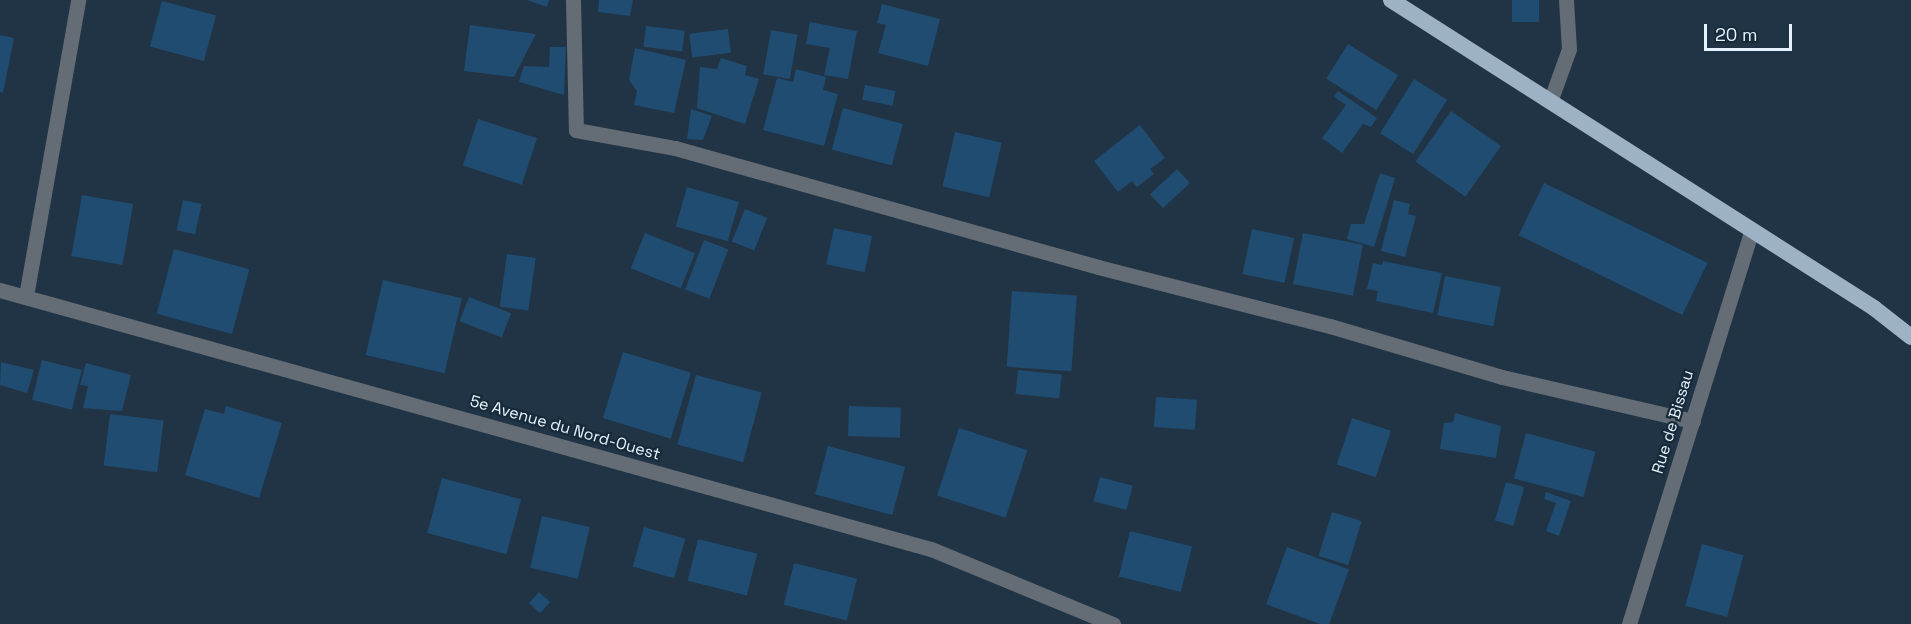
<!DOCTYPE html>
<html>
<head>
<meta charset="utf-8">
<style>
  body { margin:0 }
  #map { position:relative; width:1911px; height:624px; overflow:hidden; background:#213445; font-family:"Space Grotesk",sans-serif }
  div>[style] { position:absolute }
  .building>* { inset:0; background:#1f4c70; transform-origin:0 0 }
  .minor>* { height:15px; margin:-7.5px; padding:0 7.5px; transform-origin:7.5px; border-radius:7.5px; background:#646d75 }
  .trunk>* { height:16px; margin:-8px; padding:0 8px; transform-origin:8px; border-radius:8px; background:#9db2c5 }
  span { translate:-50% -50%; white-space:nowrap; text-align:center; line-height:1.15; -webkit-text-stroke:4.5px #172a3a; paint-order:stroke }
  .street-label { font-size:16px; color:#e6f2fd }
  .scale { position:absolute; left:1704px; top:24px; width:88px; height:27px; box-sizing:border-box; border:3px solid #e6f2fd; border-top:0; padding-left:8px; font-size:18px; line-height:21px; white-space:nowrap; color:#e6f2fd; -webkit-text-stroke:4px #172a3a; paint-order:stroke }
</style>
</head>
<body>
<div id="map">
  <div class="building">
    <div style="clip-path:polygon(527px 0,549px 0,547px 7px)"></div>
    <div style="clip-path:polygon(599px 0,633px 0,630px 16px,598px 12px)"></div>
    <div style="left:1512px;top:0;width:27px;height:22px"></div>
    <div style="left:162px;top:1px;width:56px;height:47px;rotate:15deg"></div>
    <div style="clip-path:polygon(882px 4px,940px 19px,928px 66px,878px 53px,886px 25px,877px 23px)"></div>
    <div style="clip-path:polygon(810px 22px,857px 31px,848px 79px,824px 75px,830px 48px,806px 44px)"></div>
    <div style="clip-path:polygon(470px 25px,536px 34px,514px 77px,464px 71px)"></div>
    <div style="left:646px;top:26px;width:39px;height:21px;rotate:7deg"></div>
    <div style="left:728px;top:29px;width:24px;height:39px;rotate:83deg"></div>
    <div style="left:771px;top:30px;width:27px;height:45px;rotate:10deg"></div>
    <div style="clip-path:polygon(0 35px,14px 38px,3px 93px,0 92px)"></div>
    <div style="left:1348px;top:44px;width:59px;height:41px;rotate:32deg"></div>
    <div style="clip-path:polygon(550px 47px,566px 47px,564px 95px,519px 82px,524px 66px,549px 67px)"></div>
    <div style="clip-path:polygon(635px 48px,686px 60px,674px 113px,634px 105px,637px 91px,629px 80px)"></div>
    <div style="clip-path:polygon(721px 58px,747px 66px,745px 75px,759px 79px,745px 124px,697px 108px,700px 67px,717px 69px)"></div>
    <div style="clip-path:polygon(796px 69px,826px 77px,823px 90px,838px 94px,824px 146px,763px 130px,777px 78px,793px 82px)"></div>
    <div style="left:1414px;top:79px;width:39px;height:64px;rotate:32deg"></div>
    <div style="left:865px;top:85px;width:31px;height:15px;rotate:11deg"></div>
    <div style="clip-path:polygon(1338px 91px,1377px 118px,1371px 127px,1363px 124px,1342px 153px,1322px 138px,1346px 105px,1334px 97px)"></div>
    <div style="left:843px;top:108px;width:62px;height:43px;rotate:15deg"></div>
    <div style="clip-path:polygon(691px 109px,712px 116px,703px 140px,687px 139px)"></div>
    <div style="left:1451px;top:111px;width:61px;height:62px;rotate:35deg"></div>
    <div style="left:478px;top:119px;width:62px;height:49px;rotate:18deg"></div>
    <div style="clip-path:polygon(1140px 125px,1165px 158px,1150px 169px,1154px 174px,1137px 187px,1132px 181px,1118px 192px,1094px 161px)"></div>
    <div style="left:955px;top:132px;width:48px;height:56px;rotate:13deg"></div>
    <div style="left:1177px;top:169px;width:19px;height:37px;rotate:47deg"></div>
    <div style="clip-path:polygon(1380px 173px,1395px 178px,1374px 247px,1347px 239px,1351px 224px,1364px 224px)"></div>
    <div style="left:1544px;top:183px;width:182px;height:58px;rotate:26deg"></div>
    <div style="left:687px;top:187px;width:54px;height:41px;rotate:16deg"></div>
    <div style="left:82px;top:195px;width:52px;height:62px;rotate:10deg"></div>
    <div style="left:183px;top:200px;width:19px;height:31px;rotate:12deg"></div>
    <div style="clip-path:polygon(1394px 200px,1410px 204px,1408px 214px,1416px 216px,1405px 257px,1381px 251px)"></div>
    <div style="left:745px;top:209px;width:24px;height:35px;rotate:22deg"></div>
    <div style="left:834px;top:228px;width:39px;height:37px;rotate:12deg"></div>
    <div style="left:1252px;top:229px;width:43px;height:46px;rotate:12deg"></div>
    <div style="left:645px;top:233px;width:54px;height:38px;rotate:22deg"></div>
    <div style="left:1303px;top:233px;width:61px;height:52px;rotate:11deg"></div>
    <div style="left:704px;top:240px;width:26px;height:53px;rotate:21deg"></div>
    <div style="left:174px;top:249px;width:78px;height:67px;rotate:15deg"></div>
    <div style="left:507px;top:254px;width:29px;height:53px;rotate:8deg"></div>
    <div style="clip-path:polygon(1383px 261px,1442px 273px,1433px 313px,1376px 301px,1378px 291px,1367px 289px,1373px 263px,1382px 265px)"></div>
    <div style="left:1445px;top:276px;width:57px;height:40px;rotate:11deg"></div>
    <div style="left:383px;top:280px;width:81px;height:77px;rotate:13deg"></div>
    <div style="left:1012px;top:291px;width:65px;height:76px;rotate:4deg"></div>
    <div style="left:469px;top:297px;width:45px;height:26px;rotate:21deg"></div>
    <div style="left:623px;top:352px;width:71px;height:69px;rotate:17deg"></div>
    <div style="left:42px;top:360px;width:41px;height:41px;rotate:14deg"></div>
    <div style="clip-path:polygon(1px 362px,34px 370px,27px 393px,0 385px)"></div>
    <div style="clip-path:polygon(86px 363px,131px 375px,122px 411px,83px 408px,88px 386px,80px 385px)"></div>
    <div style="left:1018px;top:370px;width:44px;height:24px;rotate:6deg"></div>
    <div style="left:696px;top:375px;width:68px;height:72px;rotate:15deg"></div>
    <div style="left:1156px;top:397px;width:41px;height:30px;rotate:4deg"></div>
    <div style="clip-path:polygon(226px 406px,282px 423px,259px 498px,185px 475px,205px 409px,224px 414px)"></div>
    <div style="left:849px;top:406px;width:52px;height:30px;rotate:2deg"></div>
    <div style="clip-path:polygon(1455px 413px,1501px 426px,1496px 458px,1440px 449px,1444px 423px,1453px 422px)"></div>
    <div style="left:110px;top:414px;width:54px;height:52px;rotate:7deg"></div>
    <div style="left:1352px;top:418px;width:41px;height:49px;rotate:18deg"></div>
    <div style="left:959px;top:428px;width:72px;height:71px;rotate:18deg"></div>
    <div style="left:1526px;top:433px;width:72px;height:47px;rotate:15deg"></div>
    <div style="left:828px;top:446px;width:80px;height:50px;rotate:15deg"></div>
    <div style="left:1100px;top:477px;width:34px;height:25px;rotate:15deg"></div>
    <div style="left:442px;top:478px;width:82px;height:57px;rotate:15deg"></div>
    <div style="left:1506px;top:482px;width:19px;height:40px;rotate:16deg"></div>
    <div style="clip-path:polygon(1546px 492px,1571px 501px,1559px 536px,1546px 531px,1556px 503px,1544px 499px)"></div>
    <div style="left:1332px;top:512px;width:31px;height:46px;rotate:17deg"></div>
    <div style="left:542px;top:516px;width:49px;height:53px;rotate:13deg"></div>
    <div style="left:644px;top:527px;width:43px;height:41px;rotate:16deg"></div>
    <div style="left:1130px;top:531px;width:64px;height:47px;rotate:14deg"></div>
    <div style="left:698px;top:539px;width:61px;height:43px;rotate:14deg"></div>
    <div style="left:1702px;top:544px;width:43px;height:64px;rotate:15deg"></div>
    <div style="left:1287px;top:547px;width:66px;height:61px;rotate:20deg"></div>
    <div style="left:794px;top:563px;width:65px;height:43px;rotate:14deg"></div>
    <div style="left:539px;top:592px;width:15px;height:15px;rotate:42deg"></div>
  </div>
  <div class="minor">
    <div style="left:573px;top:0;width:130px;rotate:88.7deg"></div>
    <div style="left:576px;top:130px;width:101px;rotate:10.3deg"></div>
    <div style="left:675px;top:148px;width:439px;rotate:15.7deg"></div>
    <div style="left:1098px;top:267px;width:239px;rotate:14.3deg"></div>
    <div style="left:1330px;top:326px;width:179px;rotate:16.5deg"></div>
    <div style="left:1502px;top:377px;width:196px;rotate:13deg"></div>
    <div style="left:1551px;top:99px;width:53px;rotate:-70.2deg"></div>
    <div style="left:1569px;top:49px;width:49px;rotate:-93.5deg"></div>
    <div style="left:0;top:290px;width:966px;rotate:15.55deg"></div>
    <div style="left:931px;top:549px;width:197px;rotate:22.4deg"></div>
    <div style="left:26px;top:296px;width:301px;rotate:-80deg"></div>
    <div style="left:1629px;top:624px;width:411px;rotate:-72.7deg"></div>
  </div>
  <div class="trunk">
    <div style="left:1391px;top:0;width:573px;rotate:32.52deg"></div>
    <div style="left:1874px;top:308px;width:47px;rotate:38.1deg"></div>
  </div>
  <div class="street-label">
    <span style="left:1673px;top:422px;rotate:-73deg">Rue de Bissau</span>
    <span style="left:565px;top:428px;rotate:16deg">5e Avenue du Nord-Ouest</span>
  </div>
  <div class="scale">20 m</div>
</div>
</body>
</html>
